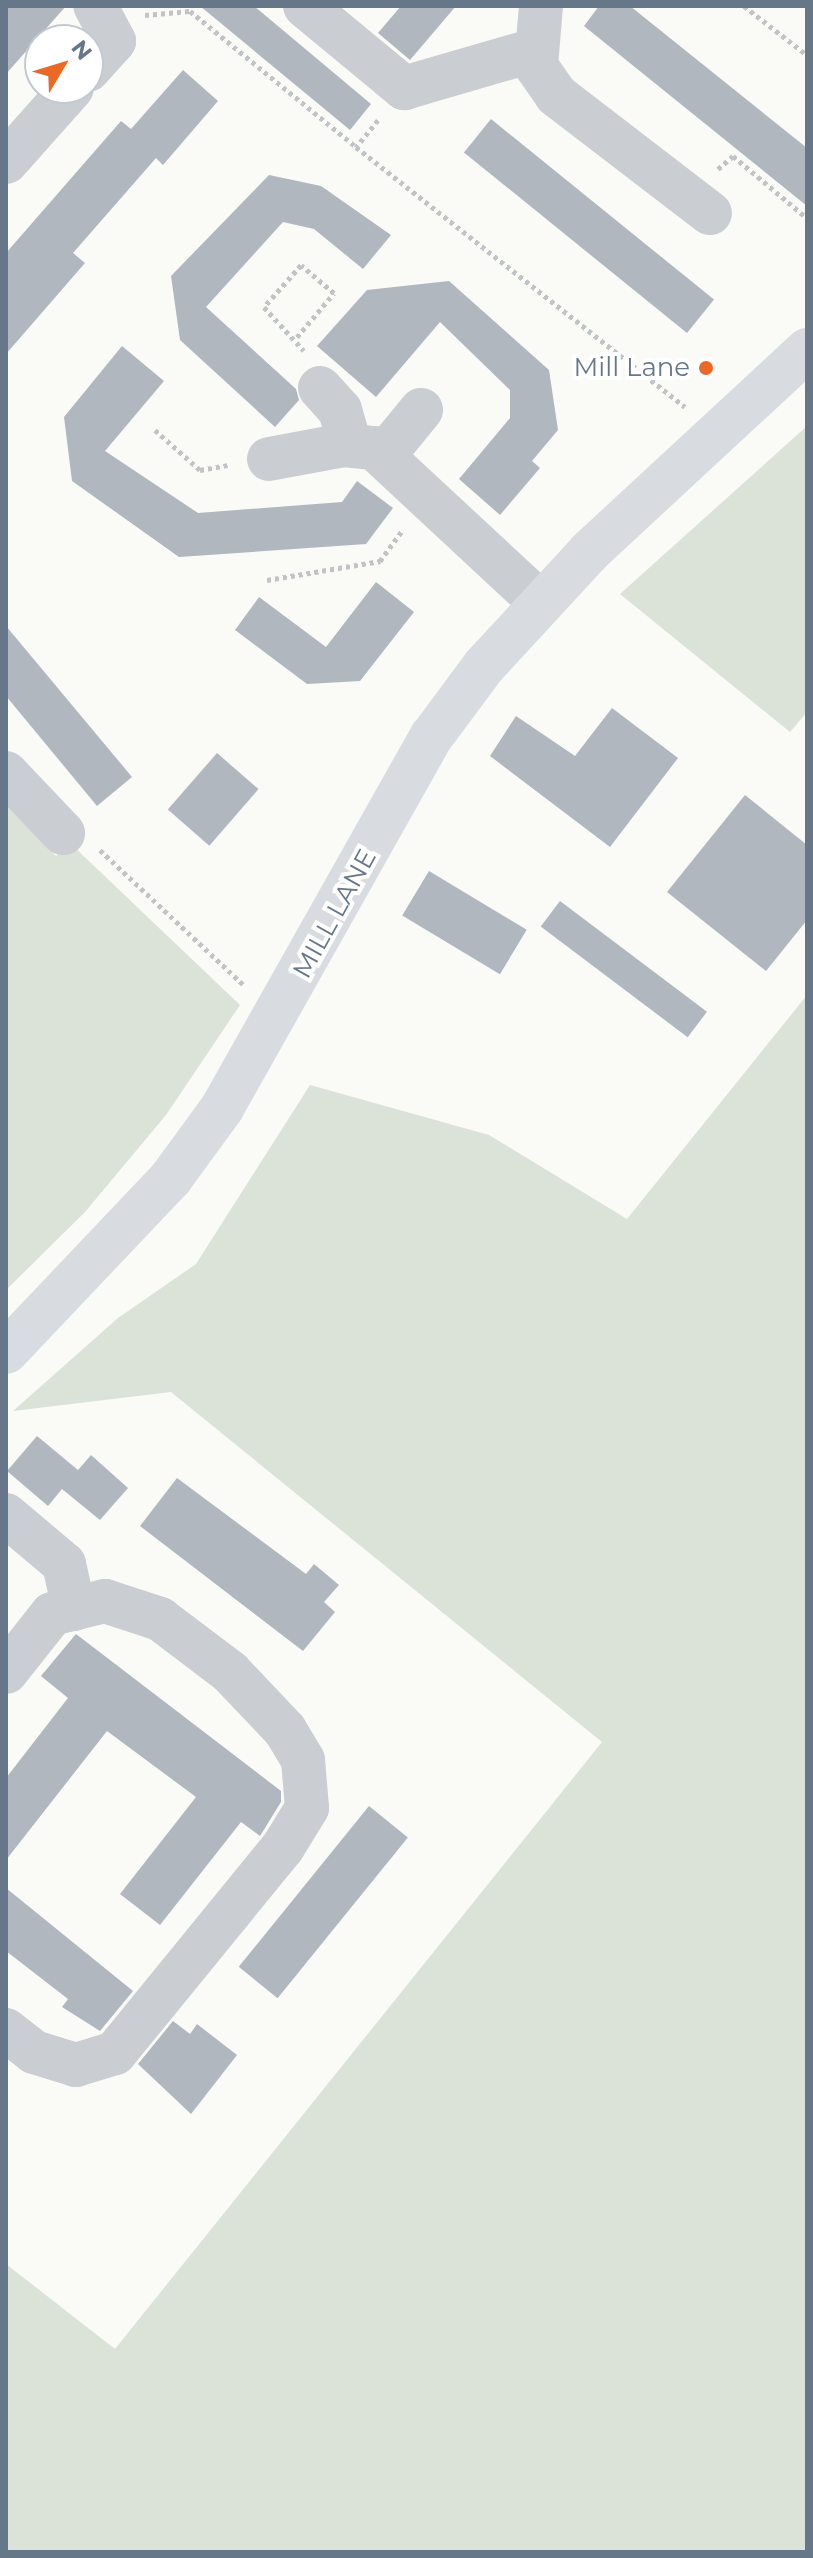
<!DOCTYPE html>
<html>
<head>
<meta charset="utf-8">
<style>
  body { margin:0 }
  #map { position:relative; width:813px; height:2558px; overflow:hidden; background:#fafaf7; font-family:Montserrat,sans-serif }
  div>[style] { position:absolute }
  .green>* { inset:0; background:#dbe2d8 }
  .building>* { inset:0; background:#b0b7bf; transform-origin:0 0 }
  .path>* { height:5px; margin-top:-2.5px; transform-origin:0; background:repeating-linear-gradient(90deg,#c1c4c6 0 4px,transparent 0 8px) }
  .minor>* { height:44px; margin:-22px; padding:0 22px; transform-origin:22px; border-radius:22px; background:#cacdd1 }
  .major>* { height:44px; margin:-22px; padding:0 22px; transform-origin:22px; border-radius:22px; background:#d8dce0 }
  .dots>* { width:22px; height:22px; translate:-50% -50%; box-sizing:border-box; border:4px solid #fff; border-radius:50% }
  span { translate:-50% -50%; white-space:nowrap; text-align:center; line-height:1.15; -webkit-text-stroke:8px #fff; paint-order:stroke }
  .poi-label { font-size:26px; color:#67778a }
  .right { translate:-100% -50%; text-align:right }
  .street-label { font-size:26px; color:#67778a }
  .frame { position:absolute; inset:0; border:8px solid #67778a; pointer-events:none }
  .north { position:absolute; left:24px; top:24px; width:80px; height:80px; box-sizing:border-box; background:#fff; border:2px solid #c2c9d0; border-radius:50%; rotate:52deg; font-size:22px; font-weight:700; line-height:32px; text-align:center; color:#67778a }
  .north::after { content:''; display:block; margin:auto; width:28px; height:36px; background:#ec6925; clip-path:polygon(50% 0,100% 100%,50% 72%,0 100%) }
</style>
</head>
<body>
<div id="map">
  <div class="green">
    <div style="clip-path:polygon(807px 426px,807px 712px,790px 732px,620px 594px)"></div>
    <div style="clip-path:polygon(6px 802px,56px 856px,71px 844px,240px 1005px,166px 1115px,85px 1212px,6px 1290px)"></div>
    <div style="clip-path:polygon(807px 995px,807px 2552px,6px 2552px,6px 2264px,115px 2349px,602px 1742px,171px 1392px,13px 1411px,118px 1318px,196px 1264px,310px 1085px,489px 1135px,627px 1219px)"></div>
  </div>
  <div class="building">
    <div style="clip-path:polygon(6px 6px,66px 6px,6px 74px)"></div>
    <div style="clip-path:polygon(200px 6px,254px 6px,371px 104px,350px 130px)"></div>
    <div style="clip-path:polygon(401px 6px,456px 6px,410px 60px,378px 33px)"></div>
    <div style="clip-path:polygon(599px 6px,630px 6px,807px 148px,807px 206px,584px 26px)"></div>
    <div style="clip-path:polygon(183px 70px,218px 101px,163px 165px,156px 158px,73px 253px,85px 263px,6px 354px,6px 253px,121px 121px,131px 129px)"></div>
    <div style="left:491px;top:119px;width:287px;height:43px;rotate:39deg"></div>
    <div style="clip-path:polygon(269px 175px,321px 186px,391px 235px,363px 269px,314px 229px,283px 222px,206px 307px,296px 389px,299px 400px,275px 427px,180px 340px,171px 276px)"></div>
    <div style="clip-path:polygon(449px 281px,549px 370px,558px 430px,532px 461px,540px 468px,500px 515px,459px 479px,510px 418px,510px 390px,440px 322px,376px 397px,317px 346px,367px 290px)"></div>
    <div style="clip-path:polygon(122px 346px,164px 381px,105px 451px,198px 513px,342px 502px,357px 481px,393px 508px,366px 544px,179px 557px,72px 481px,64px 417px)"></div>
    <div style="clip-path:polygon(376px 582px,414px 612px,360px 681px,307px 684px,235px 630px,259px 597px,326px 647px)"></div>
    <div style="clip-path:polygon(6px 626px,132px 777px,97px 806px,6px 696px)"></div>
    <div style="clip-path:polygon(612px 708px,678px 758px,610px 847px,490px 756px,516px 716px,575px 756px)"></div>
    <div style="left:217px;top:753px;width:55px;height:75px;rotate:41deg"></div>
    <div style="clip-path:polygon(745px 795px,807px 845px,807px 920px,766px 971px,667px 892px)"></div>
    <div style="left:429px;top:871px;width:114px;height:52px;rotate:31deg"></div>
    <div style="left:560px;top:901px;width:184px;height:32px;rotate:37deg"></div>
    <div style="clip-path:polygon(37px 1436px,78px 1470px,91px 1455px,128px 1488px,100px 1520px,62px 1489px,48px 1506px,7px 1471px)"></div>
    <div style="clip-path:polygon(177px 1478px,306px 1574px,314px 1564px,339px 1585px,324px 1602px,335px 1612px,303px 1651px,140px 1526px)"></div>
    <div style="clip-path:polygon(76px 1634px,281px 1791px,281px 1802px,260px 1836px,241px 1822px,160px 1925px,120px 1894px,196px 1797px,107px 1731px,6px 1860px,6px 1778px,68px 1698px,41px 1676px)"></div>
    <div style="left:369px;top:1806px;width:50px;height:207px;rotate:39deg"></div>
    <div style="clip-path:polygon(6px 1888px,133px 1991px,100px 2031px,62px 2007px,68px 1999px,6px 1951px)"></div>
    <div style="clip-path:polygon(173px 2021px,190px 2034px,197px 2024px,237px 2055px,191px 2114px,138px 2064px)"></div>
  </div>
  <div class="path">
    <div style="left:744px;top:6px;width:80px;rotate:37.9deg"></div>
    <div style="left:145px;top:15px;width:45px;rotate:-5.1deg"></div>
    <div style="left:190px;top:11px;width:215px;rotate:39.3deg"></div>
    <div style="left:378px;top:120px;width:35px;rotate:129deg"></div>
    <div style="left:356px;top:147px;width:419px;rotate:38.3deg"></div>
    <div style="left:718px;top:169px;width:20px;rotate:-41deg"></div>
    <div style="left:733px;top:156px;width:97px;rotate:40deg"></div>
    <div style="left:297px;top:337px;width:57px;rotate:-49.9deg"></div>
    <div style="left:334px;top:293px;width:43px;rotate:-139.7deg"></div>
    <div style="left:301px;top:265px;width:56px;rotate:131.4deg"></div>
    <div style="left:264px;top:307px;width:59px;rotate:47.7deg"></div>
    <div style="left:155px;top:430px;width:60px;rotate:41.6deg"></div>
    <div style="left:200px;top:470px;width:28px;rotate:-10deg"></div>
    <div style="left:267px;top:580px;width:115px;rotate:-9.5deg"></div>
    <div style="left:380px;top:561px;width:39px;rotate:-54deg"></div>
    <div style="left:100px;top:850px;width:199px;rotate:43.2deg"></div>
  </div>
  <div class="minor">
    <div style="left:305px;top:6px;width:129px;rotate:39.6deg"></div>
    <div style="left:404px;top:88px;width:136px;rotate:-16.2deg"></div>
    <div style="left:541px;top:6px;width:60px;rotate:94.8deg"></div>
    <div style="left:536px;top:66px;width:35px;rotate:55deg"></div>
    <div style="left:556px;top:95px;width:194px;rotate:37.5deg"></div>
    <div style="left:88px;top:70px;width:39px;rotate:-48deg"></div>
    <div style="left:114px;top:41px;width:40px;rotate:-118deg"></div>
    <div style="left:6px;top:162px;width:99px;rotate:-48.3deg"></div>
    <div style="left:320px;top:388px;width:30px;rotate:48deg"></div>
    <div style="left:340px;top:410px;width:36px;rotate:74deg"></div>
    <div style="left:385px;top:454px;width:57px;rotate:-50.7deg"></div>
    <div style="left:269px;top:459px;width:76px;rotate:-10.6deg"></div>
    <div style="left:344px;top:445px;width:30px;rotate:6deg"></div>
    <div style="left:374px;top:448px;width:228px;rotate:42.9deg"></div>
    <div style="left:6px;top:773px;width:83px;rotate:46.5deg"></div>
    <div style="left:6px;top:1515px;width:76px;rotate:40.2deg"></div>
    <div style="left:64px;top:1564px;width:46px;rotate:77.5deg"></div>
    <div style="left:6px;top:1672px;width:74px;rotate:-51.6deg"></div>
    <div style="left:52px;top:1614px;width:55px;rotate:-13.8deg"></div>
    <div style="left:105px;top:1601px;width:58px;rotate:18.1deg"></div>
    <div style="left:160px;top:1619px;width:88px;rotate:37.1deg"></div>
    <div style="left:230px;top:1672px;width:80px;rotate:46.5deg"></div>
    <div style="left:285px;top:1730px;width:35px;rotate:59deg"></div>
    <div style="left:303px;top:1760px;width:48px;rotate:85.2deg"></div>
    <div style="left:307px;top:1808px;width:46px;rotate:121.6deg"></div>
    <div style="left:283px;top:1847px;width:266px;rotate:129.2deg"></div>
    <div style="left:115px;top:2053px;width:41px;rotate:162.9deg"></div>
    <div style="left:76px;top:2065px;width:44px;rotate:-162.8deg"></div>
    <div style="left:34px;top:2052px;width:36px;rotate:-142deg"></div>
  </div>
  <div class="major">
    <div style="left:6px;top:1352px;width:240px;rotate:-46.5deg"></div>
    <div style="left:171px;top:1178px;width:87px;rotate:-53.9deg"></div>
    <div style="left:222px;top:1108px;width:427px;rotate:-60.6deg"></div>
    <div style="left:432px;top:736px;width:87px;rotate:-53.4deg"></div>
    <div style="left:484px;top:666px;width:156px;rotate:-47.3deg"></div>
    <div style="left:590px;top:551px;width:296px;rotate:-42.8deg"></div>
  </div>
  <div class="dots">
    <div style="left:706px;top:368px;background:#ec6925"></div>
  </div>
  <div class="poi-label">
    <span class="right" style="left:690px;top:368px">Mill Lane</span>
  </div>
  <div class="street-label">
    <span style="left:335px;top:914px;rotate:-61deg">MILL LANE</span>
  </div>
  <div class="frame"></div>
  <div class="north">N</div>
</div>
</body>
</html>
